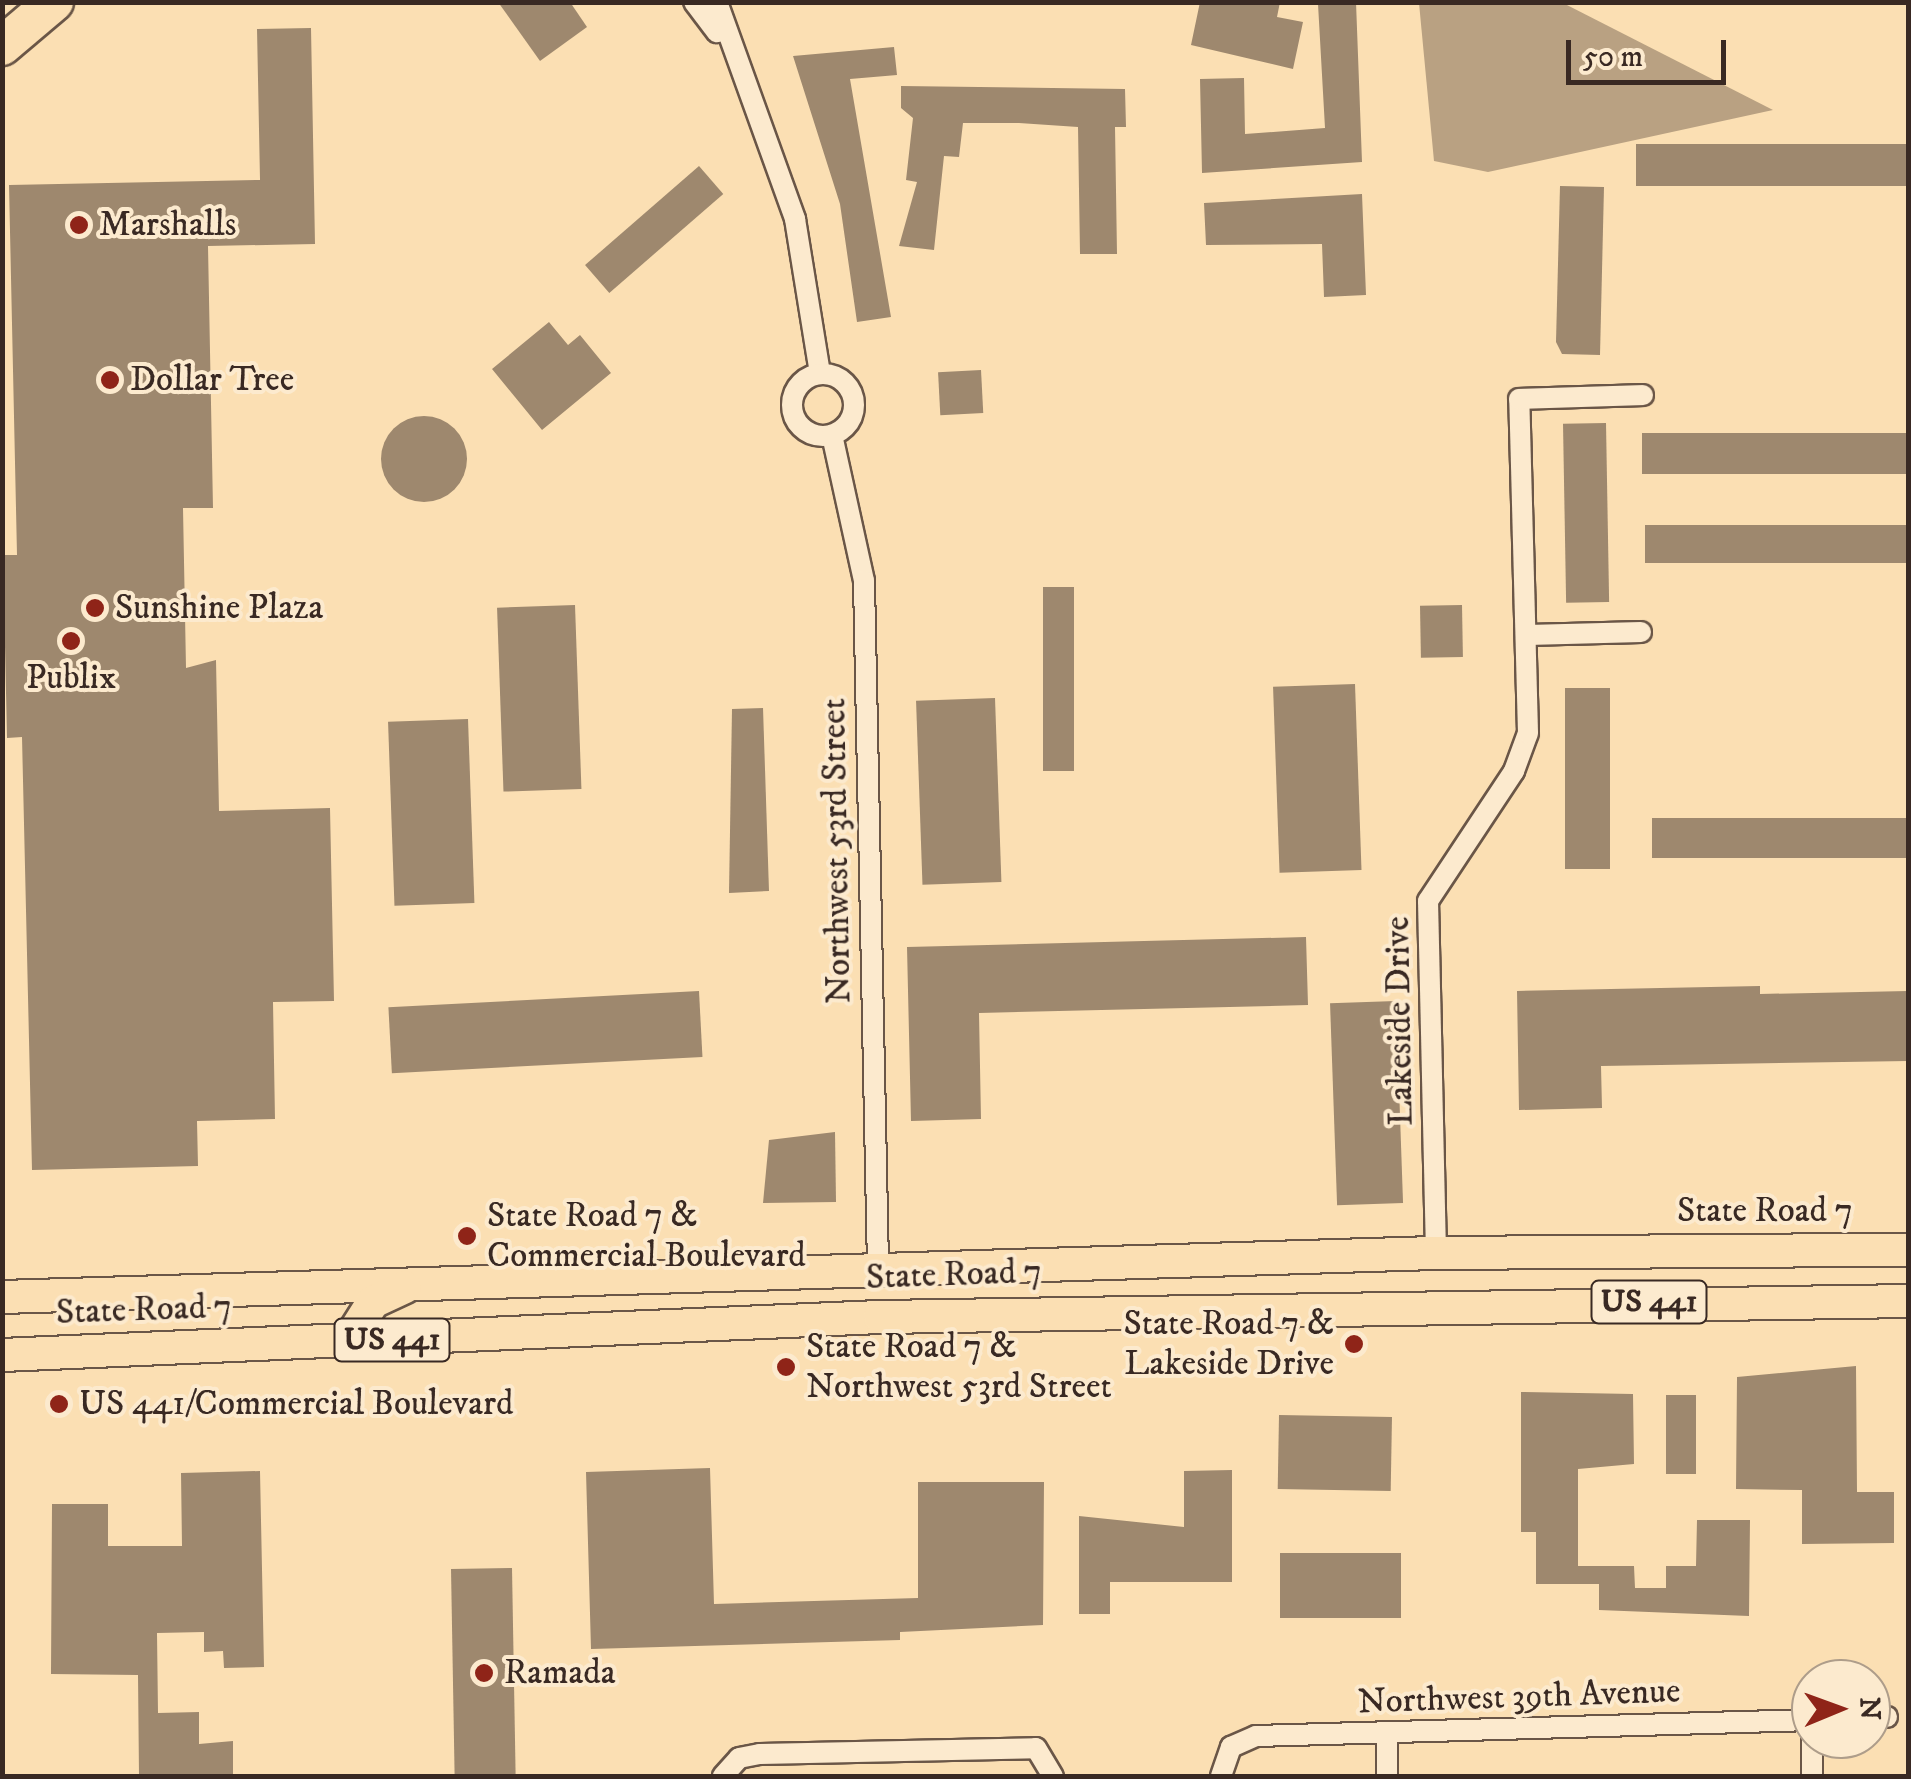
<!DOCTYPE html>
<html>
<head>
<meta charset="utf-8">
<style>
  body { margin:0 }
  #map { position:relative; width:1911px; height:1779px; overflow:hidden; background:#fbdfb3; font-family:"IM FELL DW Pica",serif }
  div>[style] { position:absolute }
  .water>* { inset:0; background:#b9a182 }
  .building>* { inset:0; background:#9e886e; transform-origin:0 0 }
  .round { border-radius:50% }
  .roads { filter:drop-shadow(2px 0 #6a5647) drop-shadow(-2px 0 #6a5647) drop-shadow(0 2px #6a5647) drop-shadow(0 -2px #6a5647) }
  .street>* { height:20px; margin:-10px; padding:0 10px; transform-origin:10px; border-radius:10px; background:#fceace }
  .street>.ring { margin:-10px; padding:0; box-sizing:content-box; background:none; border:20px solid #fceace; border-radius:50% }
  .primary>* { height:32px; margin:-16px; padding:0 16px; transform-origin:16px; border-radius:16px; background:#fbdfb3 }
  .highway>* { height:38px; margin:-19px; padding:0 19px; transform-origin:19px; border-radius:19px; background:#fbdfb3 }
  .dots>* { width:28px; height:28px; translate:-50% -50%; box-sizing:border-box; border:5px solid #fceace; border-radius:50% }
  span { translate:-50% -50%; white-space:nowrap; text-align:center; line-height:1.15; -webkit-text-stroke:8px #fceace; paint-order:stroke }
  .shield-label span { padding:2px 8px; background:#fceace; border:2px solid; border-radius:8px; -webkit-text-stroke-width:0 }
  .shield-label { font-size:32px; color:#392923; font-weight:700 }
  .poi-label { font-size:35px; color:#392923 }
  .left { translate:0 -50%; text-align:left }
  .right { translate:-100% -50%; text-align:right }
  .street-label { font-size:35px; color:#392923 }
  .frame { position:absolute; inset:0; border:5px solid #392923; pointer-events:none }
  .north { position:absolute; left:1791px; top:1659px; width:100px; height:100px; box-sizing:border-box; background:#fceace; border:2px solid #ae9d8a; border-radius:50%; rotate:89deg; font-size:28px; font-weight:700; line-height:40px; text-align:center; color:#392923 }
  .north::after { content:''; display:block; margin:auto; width:35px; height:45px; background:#8f2418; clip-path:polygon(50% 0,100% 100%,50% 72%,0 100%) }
  .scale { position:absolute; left:1566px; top:40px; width:160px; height:45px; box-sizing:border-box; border:5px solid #392923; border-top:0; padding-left:12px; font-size:30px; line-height:35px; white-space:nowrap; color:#392923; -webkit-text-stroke:8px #fceace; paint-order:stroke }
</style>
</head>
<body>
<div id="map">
  <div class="water">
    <div style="clip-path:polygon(1419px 3px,1563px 3px,1773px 110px,1488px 172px,1434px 161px)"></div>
  </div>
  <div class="building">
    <div style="clip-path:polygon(498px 2px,570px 2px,587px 27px,540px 61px)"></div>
    <div style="clip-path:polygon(1200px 2px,1280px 2px,1277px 17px,1303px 22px,1293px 69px,1191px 45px)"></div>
    <div style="clip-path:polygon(1356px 2px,1362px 162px,1202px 173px,1200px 79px,1244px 78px,1245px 134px,1325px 128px,1318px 4px)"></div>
    <div style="clip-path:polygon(311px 28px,315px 244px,208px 246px,213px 508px,183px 508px,186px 668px,216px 660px,219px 811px,330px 808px,334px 1001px,273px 1002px,275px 1119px,197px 1121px,198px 1166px,32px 1170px,22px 737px,7px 738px,3px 555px,17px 555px,9px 185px,260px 180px,257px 29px)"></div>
    <div style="clip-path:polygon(894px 47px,897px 75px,850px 79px,891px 317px,857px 322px,840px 204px,793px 56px)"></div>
    <div style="clip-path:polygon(901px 86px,1125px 89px,1126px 127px,1115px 127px,1117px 254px,1080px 254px,1078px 127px,1019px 123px,963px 123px,959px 157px,944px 156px,934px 250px,899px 246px,917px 182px,906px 180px,913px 118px,901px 108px)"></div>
    <div style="left:1908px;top:144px;width:42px;height:272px;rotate:90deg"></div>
    <div style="left:699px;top:166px;width:37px;height:151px;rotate:49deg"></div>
    <div style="clip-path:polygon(1560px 186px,1604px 187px,1600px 355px,1562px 354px,1556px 342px)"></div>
    <div style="clip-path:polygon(1362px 194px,1366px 295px,1324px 297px,1322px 244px,1206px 245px,1204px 203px)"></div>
    <div style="clip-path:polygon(549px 322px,568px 345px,580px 335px,611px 373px,542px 430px,492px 369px)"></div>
    <div style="left:981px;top:370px;width:43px;height:43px;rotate:87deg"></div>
    <div class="round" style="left:381px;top:416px;width:86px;height:86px"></div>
    <div style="left:1606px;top:423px;width:179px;height:43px;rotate:89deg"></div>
    <div style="left:1908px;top:433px;width:41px;height:266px;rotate:90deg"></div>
    <div style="left:1908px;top:525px;width:38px;height:263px;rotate:90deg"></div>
    <div style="left:1043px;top:587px;width:31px;height:184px"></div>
    <div style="left:575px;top:605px;width:184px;height:78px;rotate:88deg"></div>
    <div style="left:1462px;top:605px;width:52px;height:42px;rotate:89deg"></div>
    <div style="left:1355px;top:684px;width:186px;height:82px;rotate:88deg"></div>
    <div style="left:1565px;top:688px;width:45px;height:181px"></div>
    <div style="left:995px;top:698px;width:184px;height:79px;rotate:88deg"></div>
    <div style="clip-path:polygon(763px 708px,769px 891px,729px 893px,732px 709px)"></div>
    <div style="left:468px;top:719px;width:184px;height:80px;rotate:88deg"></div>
    <div style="left:1908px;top:818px;width:40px;height:256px;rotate:90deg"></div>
    <div style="clip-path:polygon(1306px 937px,1308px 1005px,979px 1013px,981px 1119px,911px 1121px,907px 947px)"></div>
    <div style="clip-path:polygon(1760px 986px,1760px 994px,1908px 991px,1908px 1061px,1601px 1066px,1602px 1108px,1519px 1110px,1517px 991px)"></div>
    <div style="left:699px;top:991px;width:66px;height:311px;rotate:87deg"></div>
    <div style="left:1396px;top:1001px;width:202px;height:66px;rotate:88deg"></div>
    <div style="clip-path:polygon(835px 1132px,836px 1202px,763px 1203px,769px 1140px)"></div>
    <div style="clip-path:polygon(1856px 1366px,1857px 1492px,1894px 1492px,1894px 1543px,1802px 1544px,1802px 1490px,1736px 1489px,1737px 1377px)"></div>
    <div style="clip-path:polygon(1521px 1392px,1633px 1394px,1634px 1464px,1578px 1469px,1578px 1566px,1634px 1566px,1635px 1588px,1666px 1588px,1666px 1566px,1696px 1566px,1697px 1520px,1750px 1520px,1749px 1616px,1599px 1610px,1599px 1584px,1536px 1584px,1536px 1532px,1521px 1532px)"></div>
    <div style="left:1666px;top:1395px;width:30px;height:79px"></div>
    <div style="left:1279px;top:1415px;width:113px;height:74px;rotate:1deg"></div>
    <div style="clip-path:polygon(710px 1468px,714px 1604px,918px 1598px,918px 1482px,1044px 1482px,1043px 1625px,900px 1632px,900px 1640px,591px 1649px,586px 1472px)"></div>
    <div style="clip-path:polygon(1232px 1470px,1232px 1582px,1110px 1582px,1110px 1614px,1079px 1614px,1079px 1516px,1184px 1527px,1184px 1471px)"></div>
    <div style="clip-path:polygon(260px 1471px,264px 1667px,224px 1668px,223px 1651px,204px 1652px,204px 1632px,157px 1633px,158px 1713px,199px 1712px,199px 1744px,233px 1741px,233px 1776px,139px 1776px,138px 1675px,51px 1674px,52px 1504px,108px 1504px,108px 1546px,182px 1546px,181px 1473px)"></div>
    <div style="left:1280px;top:1553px;width:121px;height:65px"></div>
    <div style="left:512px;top:1568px;width:208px;height:61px;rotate:89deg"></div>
  </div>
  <div class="roads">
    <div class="street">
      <div style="left:694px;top:2px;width:38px;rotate:53deg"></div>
      <div style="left:717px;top:2px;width:231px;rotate:70.2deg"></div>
      <div style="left:795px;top:219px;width:156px;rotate:80.8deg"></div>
      <div class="ring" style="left:792px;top:374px;width:42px;height:42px"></div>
      <div style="left:832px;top:435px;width:149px;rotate:77.6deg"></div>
      <div style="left:864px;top:581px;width:688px;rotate:88.83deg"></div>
      <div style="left:1528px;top:635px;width:113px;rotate:-1.5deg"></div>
      <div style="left:1436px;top:1253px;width:352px;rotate:-91.3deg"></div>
      <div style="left:1428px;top:901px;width:156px;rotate:-56.5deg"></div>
      <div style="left:1514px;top:771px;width:40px;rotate:-69.8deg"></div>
      <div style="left:1528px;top:733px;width:334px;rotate:-91.5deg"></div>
      <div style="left:1519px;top:399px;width:124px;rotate:-1.8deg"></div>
      <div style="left:1871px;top:1718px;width:16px;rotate:-4deg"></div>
      <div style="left:1812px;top:1739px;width:37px;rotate:90deg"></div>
      <div style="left:723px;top:1776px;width:24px;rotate:-48deg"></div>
      <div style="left:739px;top:1758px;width:21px;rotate:-11deg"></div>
      <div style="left:760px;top:1754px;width:276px;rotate:-1.2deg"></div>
      <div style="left:1036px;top:1748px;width:33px;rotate:59deg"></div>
      <div style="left:1221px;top:1776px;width:31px;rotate:-71deg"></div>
      <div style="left:1231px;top:1747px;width:27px;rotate:-24deg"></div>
      <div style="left:1256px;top:1736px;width:555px;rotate:-1.65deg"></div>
      <div style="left:1387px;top:1776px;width:42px;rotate:-90deg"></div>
    </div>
    <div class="primary">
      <div style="left:2px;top:1297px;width:1435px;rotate:-1.76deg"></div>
      <div style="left:1436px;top:1253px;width:472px;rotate:-0.4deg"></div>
      <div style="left:347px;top:1343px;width:49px;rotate:-57.6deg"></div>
      <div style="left:373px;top:1302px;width:35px;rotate:-25deg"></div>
      <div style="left:2px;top:1355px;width:879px;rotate:-2.48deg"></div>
      <div style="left:880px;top:1317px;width:1028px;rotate:-0.89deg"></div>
    </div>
    <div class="highway">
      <div style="left:2px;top:46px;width:68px;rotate:-40.2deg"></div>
    </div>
  </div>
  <div class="dots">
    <div style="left:79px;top:225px;background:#8f2418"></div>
    <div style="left:110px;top:380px;background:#8f2418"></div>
    <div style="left:95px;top:608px;background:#8f2418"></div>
    <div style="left:71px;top:641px;background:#8f2418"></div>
    <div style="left:467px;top:1236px;background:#8f2418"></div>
    <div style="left:1354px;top:1344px;background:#8f2418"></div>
    <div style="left:786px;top:1367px;background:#8f2418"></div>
    <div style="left:59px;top:1404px;background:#8f2418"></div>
    <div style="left:484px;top:1673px;background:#8f2418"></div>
  </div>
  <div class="shield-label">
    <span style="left:1649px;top:1302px">US 441</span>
    <span style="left:392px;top:1340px">US 441</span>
  </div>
  <div class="poi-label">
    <span class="left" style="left:99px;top:225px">Marshalls</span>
    <span class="left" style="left:130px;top:380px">Dollar Tree</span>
    <span class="left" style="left:115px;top:608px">Sunshine Plaza</span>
    <span style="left:71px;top:678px">Publix</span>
    <span class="left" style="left:487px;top:1236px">State Road 7 &amp;<br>Commercial Boulevard</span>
    <span class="right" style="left:1334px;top:1344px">State Road 7 &amp;<br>Lakeside Drive</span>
    <span class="left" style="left:806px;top:1367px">State Road 7 &amp;<br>Northwest 53rd Street</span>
    <span class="left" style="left:79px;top:1404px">US 441/Commercial Boulevard</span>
    <span class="left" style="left:504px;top:1673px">Ramada</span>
  </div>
  <div class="street-label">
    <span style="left:837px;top:851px;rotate:-91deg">Northwest 53rd Street</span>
    <span style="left:1400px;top:1021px;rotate:-91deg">Lakeside Drive</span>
    <span style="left:1765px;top:1211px">State Road 7</span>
    <span style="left:954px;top:1275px;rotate:-2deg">State Road 7</span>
    <span style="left:144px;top:1310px;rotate:-2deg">State Road 7</span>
    <span style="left:1519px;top:1697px;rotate:-2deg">Northwest 39th Avenue</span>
  </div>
  <div class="frame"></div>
  <div class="north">N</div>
  <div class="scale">50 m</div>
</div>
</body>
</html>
